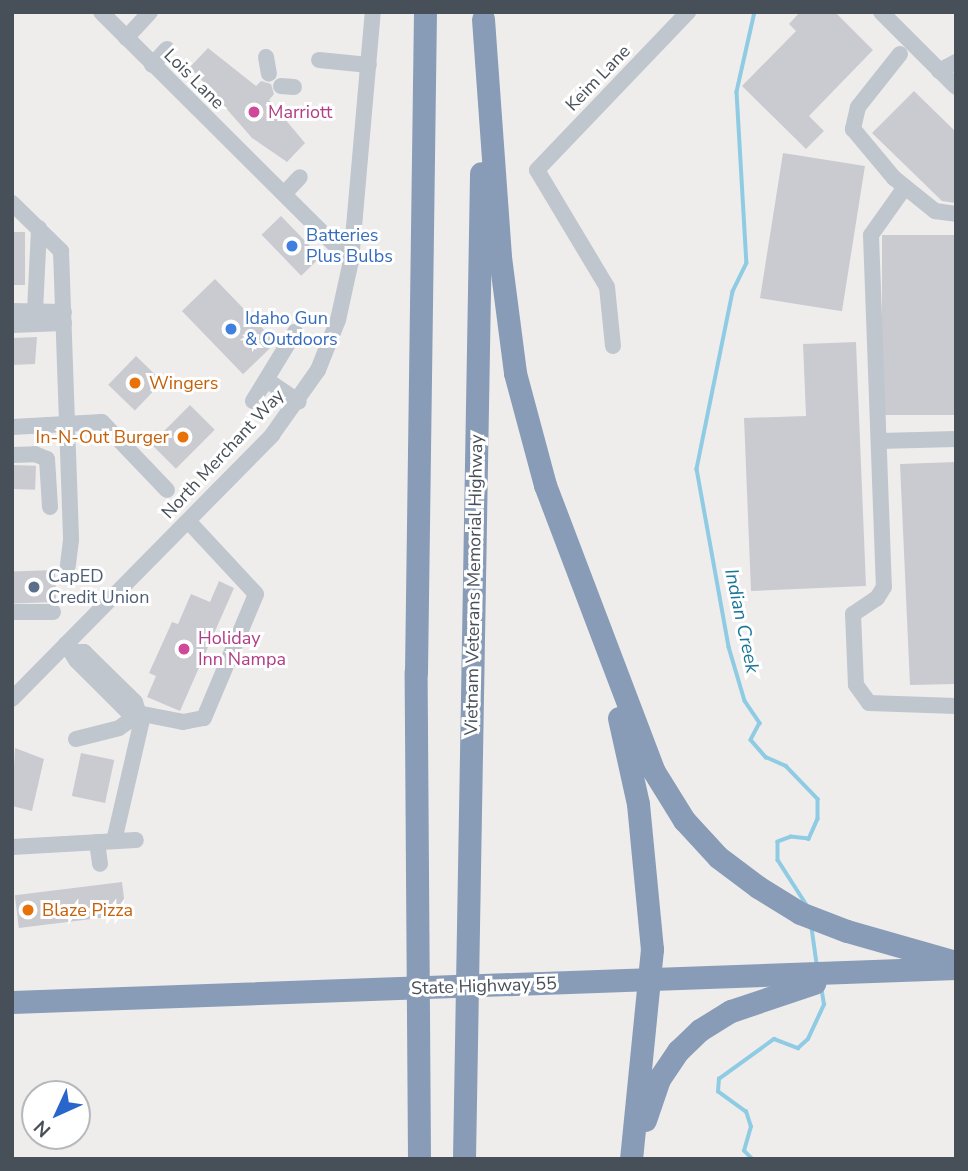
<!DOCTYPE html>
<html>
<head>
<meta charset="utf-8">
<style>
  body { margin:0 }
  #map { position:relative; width:968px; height:1171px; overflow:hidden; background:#efedec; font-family:"Nunito Sans",sans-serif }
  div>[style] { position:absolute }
  .stream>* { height:3.5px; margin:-1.75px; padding:0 1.75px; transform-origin:1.75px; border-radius:1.75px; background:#8fcce3 }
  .building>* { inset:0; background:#cacbd1; transform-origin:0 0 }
  .minor>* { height:16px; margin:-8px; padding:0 8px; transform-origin:8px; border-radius:8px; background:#bfc6ce }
  .highway>* { height:23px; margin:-11.5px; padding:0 11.5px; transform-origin:11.5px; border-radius:11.5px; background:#889cb7 }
  .dots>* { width:19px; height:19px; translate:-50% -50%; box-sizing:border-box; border:4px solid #fff; border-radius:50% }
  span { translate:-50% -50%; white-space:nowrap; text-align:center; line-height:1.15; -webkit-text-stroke:6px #fff; paint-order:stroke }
  .street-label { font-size:18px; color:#474f58 }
  .hotel-label { font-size:18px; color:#b23c85 }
  .left { translate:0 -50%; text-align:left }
  .shop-label { font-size:18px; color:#366cbe }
  .food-label { font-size:18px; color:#c56008 }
  .right { translate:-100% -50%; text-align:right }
  .service-label { font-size:18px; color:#4e5e75 }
  .water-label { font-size:19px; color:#197699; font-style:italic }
  .frame { position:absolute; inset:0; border:14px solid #474f58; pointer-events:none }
  .north { position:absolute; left:21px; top:1080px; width:70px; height:70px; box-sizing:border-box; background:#fff; border:2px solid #b5b9bc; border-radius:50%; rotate:225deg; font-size:19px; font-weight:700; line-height:28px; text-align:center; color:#474f58 }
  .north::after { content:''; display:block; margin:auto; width:24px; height:32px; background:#2966cc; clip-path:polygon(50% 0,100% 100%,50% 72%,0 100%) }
</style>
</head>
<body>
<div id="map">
  <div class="stream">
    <div style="left:755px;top:12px;width:82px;rotate:102.7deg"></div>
    <div style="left:737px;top:92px;width:171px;rotate:86.7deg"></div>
    <div style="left:747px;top:263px;width:32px;rotate:116deg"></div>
    <div style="left:733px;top:292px;width:181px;rotate:101.5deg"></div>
    <div style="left:697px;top:469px;width:181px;rotate:79.8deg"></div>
    <div style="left:729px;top:647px;width:56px;rotate:73.5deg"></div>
    <div style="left:745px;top:701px;width:27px;rotate:56deg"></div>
    <div style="left:760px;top:723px;width:19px;rotate:118deg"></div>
    <div style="left:751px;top:740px;width:23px;rotate:49deg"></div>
    <div style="left:766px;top:757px;width:22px;rotate:24deg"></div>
    <div style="left:786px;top:766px;width:46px;rotate:45.9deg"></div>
    <div style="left:818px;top:799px;width:20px;rotate:90deg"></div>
    <div style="left:818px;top:819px;width:22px;rotate:114deg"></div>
    <div style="left:809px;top:839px;width:18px;rotate:-174deg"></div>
    <div style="left:791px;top:837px;width:14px;rotate:159deg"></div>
    <div style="left:778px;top:842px;width:18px;rotate:90deg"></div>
    <div style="left:778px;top:860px;width:56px;rotate:57.4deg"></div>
    <div style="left:812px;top:928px;width:37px;rotate:82deg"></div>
    <div style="left:752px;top:1159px;width:11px;rotate:-135deg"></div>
    <div style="left:744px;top:1151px;width:25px;rotate:-74deg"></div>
    <div style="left:751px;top:1127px;width:16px;rotate:-108deg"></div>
    <div style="left:746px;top:1112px;width:34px;rotate:-144deg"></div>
    <div style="left:718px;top:1092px;width:13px;rotate:-86deg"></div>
    <div style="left:719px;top:1079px;width:68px;rotate:-36deg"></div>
    <div style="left:774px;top:1039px;width:26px;rotate:21deg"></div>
    <div style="left:798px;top:1048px;width:13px;rotate:-42deg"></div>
    <div style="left:808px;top:1039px;width:38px;rotate:-65deg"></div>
    <div style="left:824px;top:1005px;width:18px;rotate:-99deg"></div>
  </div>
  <div class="building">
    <div style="clip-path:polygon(800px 12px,835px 12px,873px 50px,809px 116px,824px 131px,806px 149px,742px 86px,796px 31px,789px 24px)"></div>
    <div style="clip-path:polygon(208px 48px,256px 86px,261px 81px,271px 84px,274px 94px,269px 100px,305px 143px,287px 162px,252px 138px,190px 67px)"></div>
    <div style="clip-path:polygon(914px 91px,956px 132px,955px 203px,942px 201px,872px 133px)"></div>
    <div style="left:783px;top:153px;width:83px;height:147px;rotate:9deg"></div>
    <div style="left:281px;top:216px;width:57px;height:27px;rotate:46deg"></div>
    <div style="left:12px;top:232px;width:13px;height:53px"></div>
    <div style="left:956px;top:235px;width:180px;height:74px;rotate:90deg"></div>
    <div style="left:215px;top:279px;width:88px;height:46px;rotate:46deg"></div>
    <div style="clip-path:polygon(37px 337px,35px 364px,12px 365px,12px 338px)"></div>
    <div style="clip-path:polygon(856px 342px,866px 586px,751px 591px,744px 418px,806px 416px,803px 344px)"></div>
    <div style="left:136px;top:356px;width:37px;height:40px;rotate:44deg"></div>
    <div style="left:190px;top:405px;width:35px;height:55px;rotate:45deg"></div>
    <div style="clip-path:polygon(956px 462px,956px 684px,910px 685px,900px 464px)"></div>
    <div style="left:12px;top:465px;width:24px;height:24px;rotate:2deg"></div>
    <div style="left:55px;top:570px;width:32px;height:43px;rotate:88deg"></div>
    <div style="clip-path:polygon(219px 581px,234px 588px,180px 711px,147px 697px,156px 676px,149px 673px,172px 622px,178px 624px,191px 594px,210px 602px)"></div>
    <div style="clip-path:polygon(15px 748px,44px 759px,32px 811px,12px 806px)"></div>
    <div style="left:81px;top:753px;width:34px;height:44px;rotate:12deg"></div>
    <div style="left:122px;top:882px;width:33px;height:108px;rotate:83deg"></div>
  </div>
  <div class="minor">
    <div style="left:101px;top:12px;width:353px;rotate:44.9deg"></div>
    <div style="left:881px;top:12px;width:106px;rotate:45deg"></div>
    <div style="left:126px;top:38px;width:35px;rotate:-47deg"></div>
    <div style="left:900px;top:54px;width:68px;rotate:128.4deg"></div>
    <div style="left:858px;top:107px;width:23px;rotate:103deg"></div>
    <div style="left:853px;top:129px;width:64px;rotate:50.1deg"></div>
    <div style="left:894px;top:178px;width:53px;rotate:38.8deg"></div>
    <div style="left:935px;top:211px;width:21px;rotate:8deg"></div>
    <div style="left:266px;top:57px;width:17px;rotate:80deg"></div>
    <div style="left:319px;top:60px;width:50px;rotate:5.7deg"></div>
    <div style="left:152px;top:65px;width:22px;rotate:-47deg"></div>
    <div style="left:939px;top:71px;width:19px;rotate:-28deg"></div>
    <div style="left:281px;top:86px;width:13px;rotate:4deg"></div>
    <div style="left:905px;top:187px;width:59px;rotate:125.3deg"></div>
    <div style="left:871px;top:235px;width:352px;rotate:87.9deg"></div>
    <div style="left:884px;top:587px;width:13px;rotate:122deg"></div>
    <div style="left:877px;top:598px;width:29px;rotate:146deg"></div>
    <div style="left:853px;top:614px;width:71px;rotate:87.6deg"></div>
    <div style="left:856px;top:685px;width:22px;rotate:54deg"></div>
    <div style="left:869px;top:703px;width:87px;rotate:2deg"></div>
    <div style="left:284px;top:194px;width:23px;rotate:-47deg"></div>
    <div style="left:12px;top:203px;width:69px;rotate:44.4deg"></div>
    <div style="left:61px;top:251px;width:289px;rotate:88deg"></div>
    <div style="left:71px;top:540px;width:26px;rotate:97deg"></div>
    <div style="left:12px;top:311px;width:52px;rotate:1.1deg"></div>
    <div style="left:35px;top:311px;width:83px;rotate:-87.2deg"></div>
    <div style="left:12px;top:325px;width:52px;rotate:-2.2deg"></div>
    <div style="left:613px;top:346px;width:59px;rotate:-95.8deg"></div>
    <div style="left:607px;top:287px;width:136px;rotate:-120.9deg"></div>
    <div style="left:537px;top:170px;width:219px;rotate:-46.3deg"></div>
    <div style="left:268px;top:381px;width:37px;rotate:34deg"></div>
    <div style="left:253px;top:401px;width:81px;rotate:-58.7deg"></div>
    <div style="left:12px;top:427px;width:90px;rotate:-3.2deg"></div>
    <div style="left:102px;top:422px;width:94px;rotate:46.3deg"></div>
    <div style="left:879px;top:441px;width:77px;rotate:-1.5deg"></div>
    <div style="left:12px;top:455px;width:23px;rotate:-2deg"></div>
    <div style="left:35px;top:454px;width:13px;rotate:23deg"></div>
    <div style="left:47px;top:459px;width:48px;rotate:86.4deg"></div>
    <div style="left:12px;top:612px;width:41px"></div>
    <div style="left:66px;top:644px;width:19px;rotate:58deg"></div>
    <div style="left:76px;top:660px;width:72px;rotate:45deg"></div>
    <div style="left:127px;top:711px;width:57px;rotate:11.1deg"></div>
    <div style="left:183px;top:722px;width:21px;rotate:-11deg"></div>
    <div style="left:204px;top:718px;width:134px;rotate:-67.2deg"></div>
    <div style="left:256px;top:594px;width:98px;rotate:-132.9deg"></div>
    <div style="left:74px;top:652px;width:10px"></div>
    <div style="left:84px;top:652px;width:71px;rotate:44.4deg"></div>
    <div style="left:135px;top:702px;width:13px;rotate:72deg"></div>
    <div style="left:12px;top:699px;width:371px;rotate:-45.4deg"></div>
    <div style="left:272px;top:435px;width:80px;rotate:-54.7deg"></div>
    <div style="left:318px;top:370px;width:54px;rotate:-68.2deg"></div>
    <div style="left:338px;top:320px;width:60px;rotate:-77.6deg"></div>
    <div style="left:351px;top:261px;width:250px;rotate:-85deg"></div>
    <div style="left:76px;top:739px;width:44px;rotate:-14.3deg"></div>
    <div style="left:119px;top:728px;width:24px;rotate:-35deg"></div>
    <div style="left:114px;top:841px;width:129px;rotate:-77deg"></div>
    <div style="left:97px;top:842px;width:22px;rotate:82deg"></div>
    <div style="left:12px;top:847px;width:124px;rotate:-3.2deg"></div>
  </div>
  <div class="highway">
    <div style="left:483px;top:19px;width:239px;rotate:85.9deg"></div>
    <div style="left:500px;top:257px;width:117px;rotate:82.6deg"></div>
    <div style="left:515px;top:373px;width:116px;rotate:75deg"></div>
    <div style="left:545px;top:485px;width:305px;rotate:69.2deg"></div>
    <div style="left:653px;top:770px;width:59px;rotate:58.2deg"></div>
    <div style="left:684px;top:820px;width:50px;rotate:47.4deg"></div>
    <div style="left:718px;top:857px;width:50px;rotate:36.9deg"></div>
    <div style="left:758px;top:887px;width:49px;rotate:31.8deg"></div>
    <div style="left:800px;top:913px;width:50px;rotate:21deg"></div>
    <div style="left:847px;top:931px;width:113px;rotate:15.9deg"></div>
    <div style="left:619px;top:718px;width:88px;rotate:77.5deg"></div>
    <div style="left:638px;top:804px;width:146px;rotate:84.5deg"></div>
    <div style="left:652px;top:949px;width:211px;rotate:95.7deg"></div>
    <div style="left:12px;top:1002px;width:945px;rotate:-2.06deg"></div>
    <div style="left:645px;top:1120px;width:43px;rotate:-71.1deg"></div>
    <div style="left:659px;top:1079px;width:34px;rotate:-56deg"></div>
    <div style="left:678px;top:1051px;width:30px;rotate:-44deg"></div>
    <div style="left:700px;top:1030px;width:36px;rotate:-32deg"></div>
    <div style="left:731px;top:1011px;width:88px;rotate:-18.6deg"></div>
    <div style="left:419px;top:1159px;width:487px;rotate:-90.4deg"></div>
    <div style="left:416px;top:672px;width:660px;rotate:-89.22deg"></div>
    <div style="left:464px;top:1159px;width:986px;rotate:-89.01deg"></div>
  </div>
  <div class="dots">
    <div style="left:254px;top:112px;background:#d1479c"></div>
    <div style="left:292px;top:246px;background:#3f7fe0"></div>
    <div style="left:231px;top:329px;background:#3f7fe0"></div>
    <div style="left:135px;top:383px;background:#e8710a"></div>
    <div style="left:183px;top:437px;background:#e8710a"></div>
    <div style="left:34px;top:587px;background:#5c6f8a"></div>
    <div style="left:184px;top:649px;background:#d1479c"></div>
    <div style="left:28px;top:910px;background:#e8710a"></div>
  </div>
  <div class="street-label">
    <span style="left:598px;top:78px;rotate:-46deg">Keim Lane</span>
    <span style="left:194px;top:79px;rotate:45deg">Lois Lane</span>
    <span style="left:223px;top:454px;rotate:-47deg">North Merchant Way</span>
    <span style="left:474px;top:585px;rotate:-89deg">Vietnam Veterans Memorial Highway</span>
    <span style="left:484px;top:986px;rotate:-2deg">State Highway 55</span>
  </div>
  <div class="hotel-label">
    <span class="left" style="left:268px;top:112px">Marriott</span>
    <span class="left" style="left:198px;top:649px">Holiday<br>Inn Nampa</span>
  </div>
  <div class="shop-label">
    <span class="left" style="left:306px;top:246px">Batteries<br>Plus Bulbs</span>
    <span class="left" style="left:245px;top:329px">Idaho Gun<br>&amp; Outdoors</span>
  </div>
  <div class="food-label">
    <span class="left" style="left:149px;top:383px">Wingers</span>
    <span class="right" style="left:169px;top:437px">In-N-Out Burger</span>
    <span class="left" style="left:42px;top:910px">Blaze Pizza</span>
  </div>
  <div class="service-label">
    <span class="left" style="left:48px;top:587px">CapED<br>Credit Union</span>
  </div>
  <div class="water-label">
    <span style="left:741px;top:621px;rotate:78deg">Indian Creek</span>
  </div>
  <div class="frame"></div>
  <div class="north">N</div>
</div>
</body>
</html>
